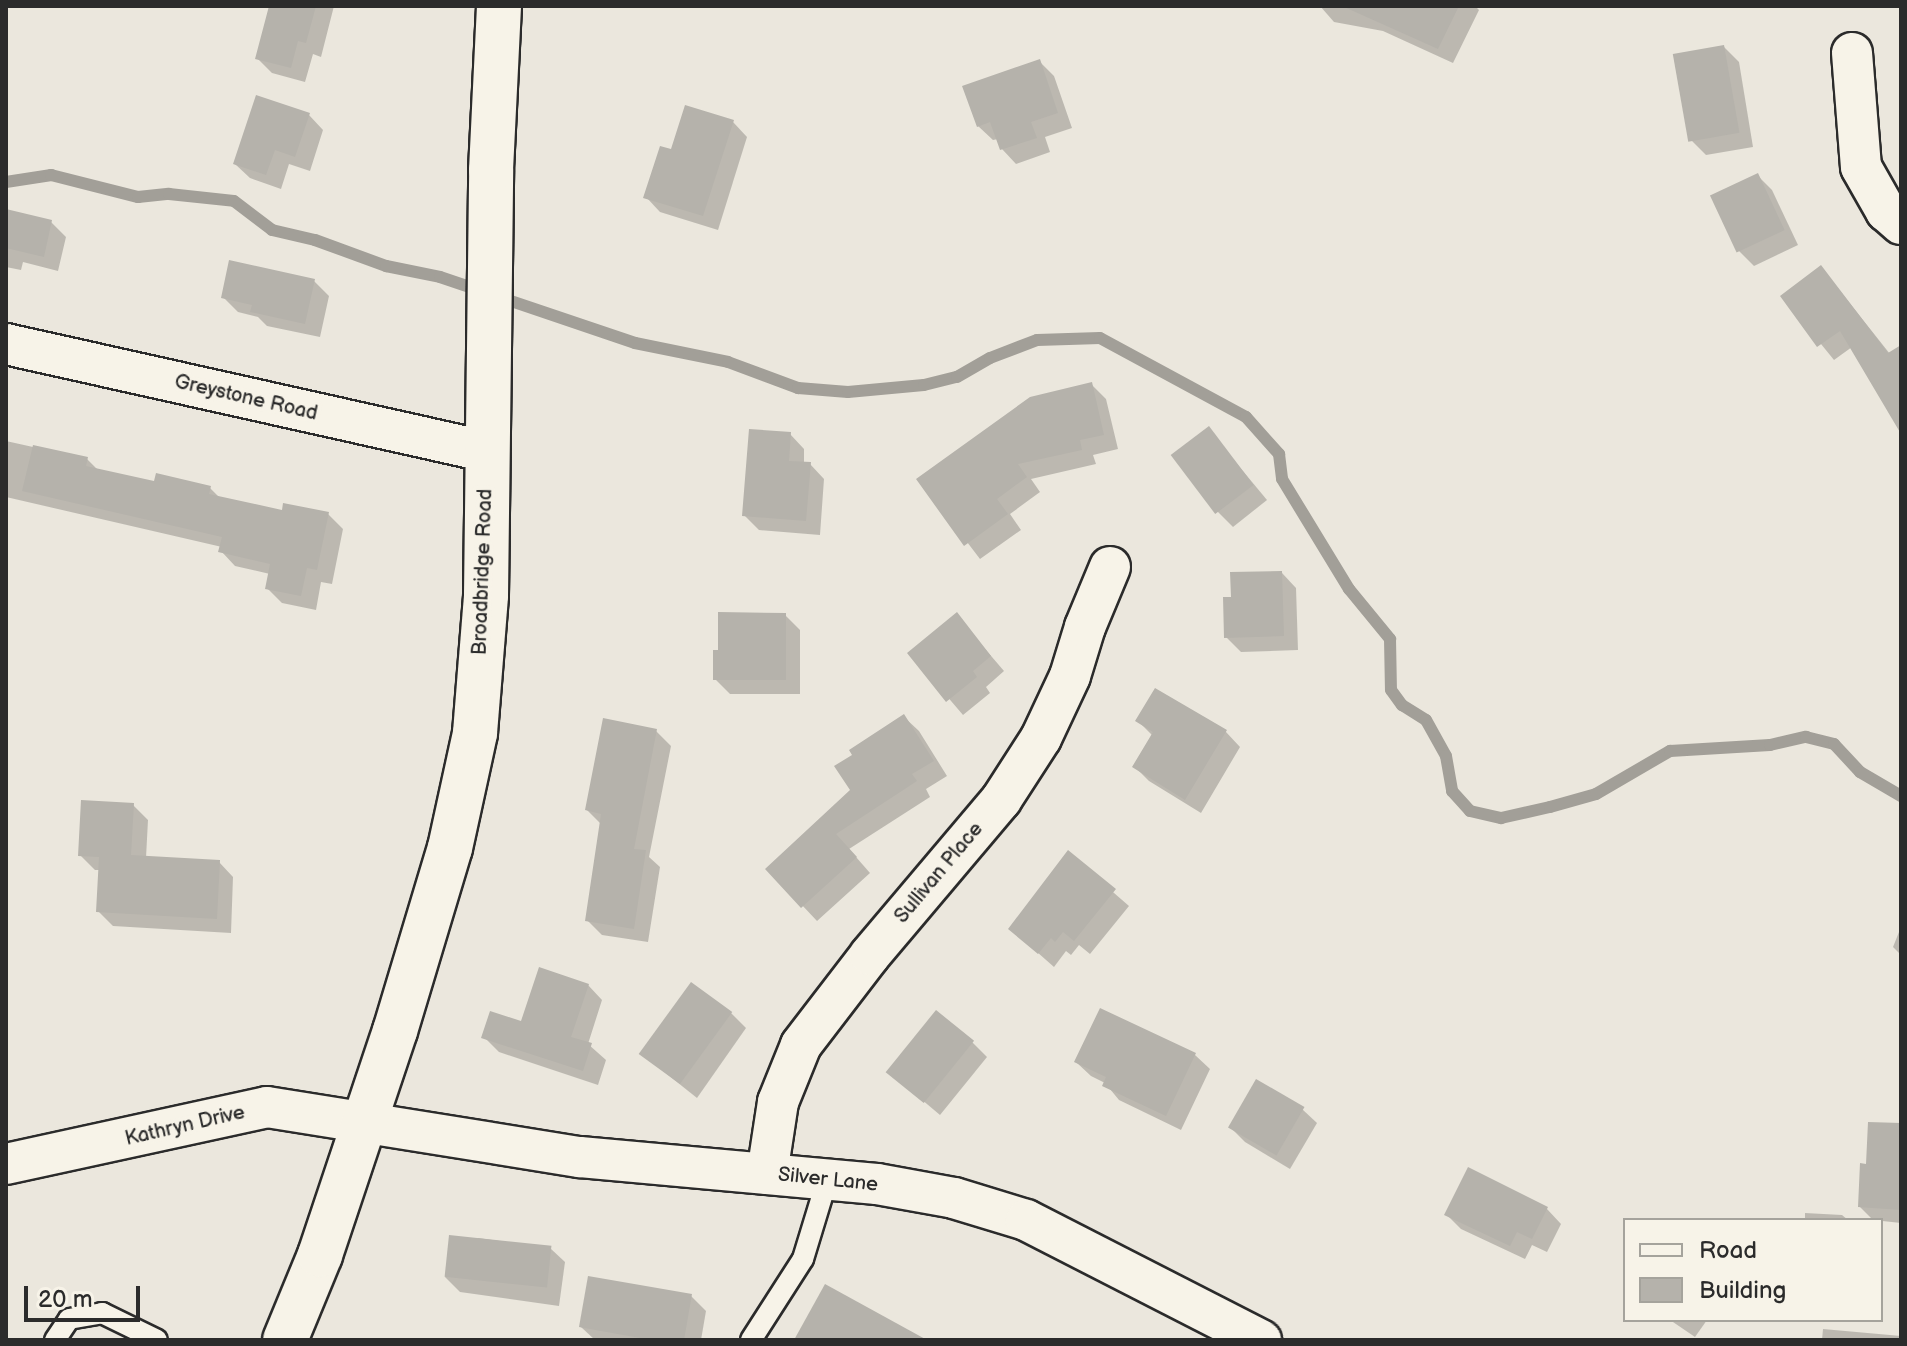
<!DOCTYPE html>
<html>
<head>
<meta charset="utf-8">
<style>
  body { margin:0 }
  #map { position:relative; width:1907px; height:1346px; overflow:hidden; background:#ebe7dd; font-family:"Balsamiq Sans",sans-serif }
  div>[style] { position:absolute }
  .shadow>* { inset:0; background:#0003 }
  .stream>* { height:12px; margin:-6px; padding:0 6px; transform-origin:6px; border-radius:6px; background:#a29f98 }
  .building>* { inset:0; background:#b5b2ab; transform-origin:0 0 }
  .roads { filter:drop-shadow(2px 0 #2b2b2b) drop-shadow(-2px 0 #2b2b2b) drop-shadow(0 2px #2b2b2b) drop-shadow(0 -2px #2b2b2b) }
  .service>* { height:20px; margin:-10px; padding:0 10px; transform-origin:10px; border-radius:10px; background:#f7f3e8 }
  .minor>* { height:40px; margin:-20px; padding:0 20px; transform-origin:20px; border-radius:20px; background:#f7f3e8 }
  .secondary>* { height:44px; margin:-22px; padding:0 22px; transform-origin:22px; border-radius:22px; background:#f7f3e8 }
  span { translate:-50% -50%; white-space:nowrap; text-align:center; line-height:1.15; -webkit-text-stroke:8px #f7f3e8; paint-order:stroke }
  .street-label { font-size:20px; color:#2b2b2b }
  .frame { position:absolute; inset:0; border:8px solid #2b2b2b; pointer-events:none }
  .legend { position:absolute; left:1623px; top:1218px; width:260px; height:104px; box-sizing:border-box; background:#f7f3e8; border:2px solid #a5a39c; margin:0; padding:10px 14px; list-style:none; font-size:24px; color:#2b2b2b }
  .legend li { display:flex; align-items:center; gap:16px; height:40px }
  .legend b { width:40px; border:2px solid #a5a39c }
  .scale { position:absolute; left:24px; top:1286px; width:116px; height:36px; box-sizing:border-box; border:4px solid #2b2b2b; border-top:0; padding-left:10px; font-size:24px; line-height:28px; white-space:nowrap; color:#2b2b2b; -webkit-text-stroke:6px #f7f3e8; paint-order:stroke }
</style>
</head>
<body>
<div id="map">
  <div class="shadow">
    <div style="clip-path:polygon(271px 6px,334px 6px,321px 57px,313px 54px,305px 82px,272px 73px,257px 58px)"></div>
    <div style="clip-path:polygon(1320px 6px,1475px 6px,1479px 10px,1453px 63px,1383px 31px,1334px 22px)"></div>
    <div style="clip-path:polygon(1724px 47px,1739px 62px,1753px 147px,1706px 155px,1691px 140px)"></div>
    <div style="clip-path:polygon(1039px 61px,1054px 76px,1072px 128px,1045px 137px,1050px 152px,1016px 164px,1002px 149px,998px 139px,993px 140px,978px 126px)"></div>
    <div style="clip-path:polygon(309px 115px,323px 130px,310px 171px,289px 164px,281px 189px,250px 178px,235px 164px)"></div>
    <div style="clip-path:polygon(733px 122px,747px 137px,718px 230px,660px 212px,646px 197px,672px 152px)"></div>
    <div style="clip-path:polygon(1757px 175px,1772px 190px,1798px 245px,1754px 266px,1739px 251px,1713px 196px)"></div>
    <div style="clip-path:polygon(6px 211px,51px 222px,66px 237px,58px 271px,23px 262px,21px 270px,6px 267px)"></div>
    <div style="clip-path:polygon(1821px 267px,1890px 354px,1901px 348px,1901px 427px,1852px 347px,1834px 360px,1782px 296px)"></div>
    <div style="clip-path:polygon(314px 281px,329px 296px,320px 337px,267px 326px,258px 317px,238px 312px,223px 297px)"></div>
    <div style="clip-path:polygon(1091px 384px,1106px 399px,1118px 449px,1093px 455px,1096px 464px,1031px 479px,1040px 492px,1010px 514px,1021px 530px,980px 559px,919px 479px)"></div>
    <div style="clip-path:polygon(1208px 429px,1267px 500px,1233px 527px,1218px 512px)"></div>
    <div style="clip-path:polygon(790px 434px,804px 449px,804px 463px,810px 464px,824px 479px,820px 535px,759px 530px,744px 515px)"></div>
    <div style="clip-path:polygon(6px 441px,87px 459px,98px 470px,156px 483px,210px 488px,220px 498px,283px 512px,328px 514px,343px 529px,332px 584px,321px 582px,316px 610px,282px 603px,267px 588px,270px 574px,235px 566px,221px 551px,222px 547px,6px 497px)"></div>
    <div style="clip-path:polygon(1282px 573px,1296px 588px,1298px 650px,1241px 652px,1226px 637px,1233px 599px)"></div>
    <div style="clip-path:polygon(785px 615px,800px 630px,800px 694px,730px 694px,715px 679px)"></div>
    <div style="clip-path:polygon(956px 615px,1004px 671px,986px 687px,990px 693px,963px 715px,910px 653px)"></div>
    <div style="clip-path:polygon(904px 717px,919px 731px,947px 776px,926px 789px,930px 797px,849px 849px,870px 873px,817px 921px,768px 869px,852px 791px,855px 756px)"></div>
    <div style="clip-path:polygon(1138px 721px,1226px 732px,1240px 747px,1201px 813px,1149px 781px,1134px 766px,1153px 736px)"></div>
    <div style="clip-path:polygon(656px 731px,671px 746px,649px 857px,660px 867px,648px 942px,602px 935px,587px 920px,601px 824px,587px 810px)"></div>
    <div style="clip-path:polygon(133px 805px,148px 820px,146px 858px,219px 862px,233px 877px,231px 933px,113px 926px,98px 911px,100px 870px,95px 870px,80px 855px)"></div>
    <div style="clip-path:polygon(1068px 853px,1129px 906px,1090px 954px,1079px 945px,1071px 955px,1066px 951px,1054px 967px,1011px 929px)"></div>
    <div style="clip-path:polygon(1901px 927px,1901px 955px,1893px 947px)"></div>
    <div style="clip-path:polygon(588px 985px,602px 1000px,588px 1044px,606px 1060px,598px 1085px,499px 1052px,484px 1037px,522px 1023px)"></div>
    <div style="clip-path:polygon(731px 1013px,746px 1028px,697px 1098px,643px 1055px)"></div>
    <div style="clip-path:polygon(972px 1042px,987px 1057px,940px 1115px,889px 1072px)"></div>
    <div style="clip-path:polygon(1195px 1055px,1210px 1069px,1181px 1130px,1119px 1100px,1105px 1083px,1091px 1076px,1076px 1062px)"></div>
    <div style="clip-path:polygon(1302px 1109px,1317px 1123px,1290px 1169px,1245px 1142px,1230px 1127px)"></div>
    <div style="clip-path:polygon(1901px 1125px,1901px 1223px,1873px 1220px,1860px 1207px,1868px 1166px)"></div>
    <div style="clip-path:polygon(1547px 1209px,1561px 1224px,1547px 1252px,1532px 1245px,1525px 1259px,1461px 1229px,1446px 1214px)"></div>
    <div style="clip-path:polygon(1805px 1213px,1842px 1215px,1848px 1220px,1805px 1220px)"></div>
    <div style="clip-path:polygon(478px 1238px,550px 1248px,565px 1262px,559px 1306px,460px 1292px,445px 1277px)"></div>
    <div style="clip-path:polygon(691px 1296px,706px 1311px,701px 1340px,595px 1340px,581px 1327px)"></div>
    <div style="clip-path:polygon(1670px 1320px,1707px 1320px,1695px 1337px)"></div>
    <div style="clip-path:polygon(1823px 1329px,1901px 1336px,1901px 1340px,1822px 1340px)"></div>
  </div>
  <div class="stream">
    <div style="left:6px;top:182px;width:46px;rotate:-8.8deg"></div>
    <div style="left:51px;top:175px;width:90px;rotate:14.2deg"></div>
    <div style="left:138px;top:197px;width:31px;rotate:-6deg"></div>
    <div style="left:169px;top:194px;width:65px;rotate:6.1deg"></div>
    <div style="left:234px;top:201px;width:48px;rotate:37.3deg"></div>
    <div style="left:272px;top:230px;width:44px;rotate:13.1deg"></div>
    <div style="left:315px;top:240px;width:76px;rotate:20.1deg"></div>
    <div style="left:386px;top:266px;width:55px;rotate:11.5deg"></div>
    <div style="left:440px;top:277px;width:206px;rotate:18.7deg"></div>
    <div style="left:635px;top:343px;width:95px;rotate:11.5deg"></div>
    <div style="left:728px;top:362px;width:75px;rotate:20.4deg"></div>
    <div style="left:798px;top:388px;width:50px;rotate:4.6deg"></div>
    <div style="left:848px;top:392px;width:76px;rotate:-5.3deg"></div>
    <div style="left:924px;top:385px;width:34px;rotate:-14deg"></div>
    <div style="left:957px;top:377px;width:38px;rotate:-30deg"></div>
    <div style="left:990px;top:358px;width:50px;rotate:-21deg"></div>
    <div style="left:1037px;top:340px;width:63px;rotate:-1.8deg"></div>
    <div style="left:1100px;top:338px;width:166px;rotate:28.4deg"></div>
    <div style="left:1246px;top:417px;width:50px;rotate:48.3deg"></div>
    <div style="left:1279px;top:454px;width:25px;rotate:83deg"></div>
    <div style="left:1282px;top:479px;width:129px;rotate:58.7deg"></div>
    <div style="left:1349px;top:589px;width:65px;rotate:50.6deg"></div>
    <div style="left:1390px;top:639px;width:51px;rotate:88.9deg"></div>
    <div style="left:1391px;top:690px;width:19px;rotate:54deg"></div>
    <div style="left:1402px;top:705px;width:28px;rotate:32deg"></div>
    <div style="left:1426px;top:720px;width:41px;rotate:60.9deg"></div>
    <div style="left:1446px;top:756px;width:36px;rotate:80deg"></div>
    <div style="left:1452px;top:791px;width:27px;rotate:48deg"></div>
    <div style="left:1470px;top:811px;width:32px;rotate:13deg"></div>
    <div style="left:1501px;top:818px;width:50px;rotate:-12.7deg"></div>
    <div style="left:1550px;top:807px;width:48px;rotate:-15.8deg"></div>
    <div style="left:1596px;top:794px;width:86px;rotate:-30.2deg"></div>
    <div style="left:1670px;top:751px;width:100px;rotate:-3.4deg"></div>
    <div style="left:1770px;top:745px;width:37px;rotate:-13deg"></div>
    <div style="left:1806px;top:737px;width:29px;rotate:14deg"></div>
    <div style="left:1834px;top:744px;width:38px;rotate:47deg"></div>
    <div style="left:1860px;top:772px;width:48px;rotate:30.3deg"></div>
  </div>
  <div class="building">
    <div style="clip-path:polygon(269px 6px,316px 6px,306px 43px,298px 41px,291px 68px,255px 59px)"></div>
    <div style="clip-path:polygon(1342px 6px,1459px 6px,1438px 49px)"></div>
    <div style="left:1724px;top:45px;width:89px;height:52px;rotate:80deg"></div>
    <div style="clip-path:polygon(1040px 59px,1058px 113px,1031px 122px,1037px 138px,1000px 150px,990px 122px,977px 127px,962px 86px)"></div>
    <div style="clip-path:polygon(256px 95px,310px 113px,295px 157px,275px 150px,266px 175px,233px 164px)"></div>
    <div style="clip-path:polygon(685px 105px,734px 120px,703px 216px,643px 198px,660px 146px,671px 149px)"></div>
    <div style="left:1758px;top:173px;width:63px;height:53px;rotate:65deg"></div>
    <div style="clip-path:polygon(6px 209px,52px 220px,44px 257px,6px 248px)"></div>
    <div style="clip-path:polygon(229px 260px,315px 279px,305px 324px,250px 312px,252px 305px,221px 298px)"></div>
    <div style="clip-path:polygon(1821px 265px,1888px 353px,1901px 345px,1901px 434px,1840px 331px,1817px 347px,1780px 296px)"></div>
    <div style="clip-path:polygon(1092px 382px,1104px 435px,1080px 440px,1082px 450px,1018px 464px,1027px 477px,997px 499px,1008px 514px,964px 546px,916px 479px,1030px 397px)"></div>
    <div style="left:1209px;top:426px;width:74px;height:48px;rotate:53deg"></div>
    <div style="clip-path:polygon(749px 429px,791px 432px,789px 461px,811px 462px,806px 521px,742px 516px)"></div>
    <div style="clip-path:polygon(33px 445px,88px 457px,86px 466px,154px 481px,156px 473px,211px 486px,209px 494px,282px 510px,283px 503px,329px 512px,317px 570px,307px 568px,301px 596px,265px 589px,270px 564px,218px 552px,222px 537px,22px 491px)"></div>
    <div style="clip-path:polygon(1282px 571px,1284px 636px,1224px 638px,1223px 597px,1231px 597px,1230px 572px)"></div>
    <div style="clip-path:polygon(718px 612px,786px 613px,786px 680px,713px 680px,713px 650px,718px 650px)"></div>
    <div style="clip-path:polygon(957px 612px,991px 656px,973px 671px,977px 677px,946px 702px,907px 653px)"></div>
    <div style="clip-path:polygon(1155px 688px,1227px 730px,1185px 800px,1132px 767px,1153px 732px,1135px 721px)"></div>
    <div style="clip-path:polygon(904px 714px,934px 761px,912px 774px,917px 781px,836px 834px,857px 857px,801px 908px,765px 869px,850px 790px,834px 766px,852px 755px,849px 750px)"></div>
    <div style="clip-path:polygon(603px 718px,657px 729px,634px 849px,646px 850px,634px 929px,585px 921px,601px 814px,585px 810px)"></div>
    <div style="clip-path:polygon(81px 800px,134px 803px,131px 855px,220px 860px,217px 919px,96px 912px,99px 857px,78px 856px)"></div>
    <div style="clip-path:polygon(1068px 850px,1116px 889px,1074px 941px,1063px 932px,1055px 942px,1051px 938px,1038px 954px,1008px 929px)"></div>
    <div style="clip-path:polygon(539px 967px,589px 984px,571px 1037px,592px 1043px,583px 1071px,481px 1038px,490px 1011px,521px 1021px)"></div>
    <div style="left:691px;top:982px;width:51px;height:89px;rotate:36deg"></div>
    <div style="clip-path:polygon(1100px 1008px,1196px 1053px,1166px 1116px,1102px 1086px,1106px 1077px,1074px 1062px)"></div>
    <div style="left:936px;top:1010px;width:49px;height:80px;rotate:39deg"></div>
    <div style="left:1256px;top:1079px;width:56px;height:56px;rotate:30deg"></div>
    <div style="clip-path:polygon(1868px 1122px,1901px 1123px,1901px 1210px,1858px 1207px,1860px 1163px,1866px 1164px)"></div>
    <div style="clip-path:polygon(1468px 1167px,1548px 1207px,1532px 1239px,1517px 1232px,1510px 1246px,1444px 1215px)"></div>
    <div style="left:449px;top:1235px;width:103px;height:42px;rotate:6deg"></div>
    <div style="clip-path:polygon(588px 1276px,692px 1294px,684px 1340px,651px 1340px,579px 1327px)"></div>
    <div style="clip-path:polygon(825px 1284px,927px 1340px,794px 1340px)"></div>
  </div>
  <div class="roads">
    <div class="service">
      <div style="left:55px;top:1340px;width:25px;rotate:-56deg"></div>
      <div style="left:69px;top:1319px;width:34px;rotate:-10deg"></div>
      <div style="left:102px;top:1313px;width:61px;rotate:26.1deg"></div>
      <div style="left:751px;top:1340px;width:96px;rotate:-57.3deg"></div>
      <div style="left:803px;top:1259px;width:83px;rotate:-73.1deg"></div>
    </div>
    <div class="minor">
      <div style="left:1852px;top:53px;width:114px;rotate:85.5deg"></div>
      <div style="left:1861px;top:167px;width:51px;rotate:60.4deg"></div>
      <div style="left:1886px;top:211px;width:20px;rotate:41deg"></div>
      <div style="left:6px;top:344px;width:492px;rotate:12.6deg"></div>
      <div style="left:6px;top:1164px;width:267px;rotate:-12.3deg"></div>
      <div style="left:267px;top:1107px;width:317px;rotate:9.1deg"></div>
      <div style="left:580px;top:1157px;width:298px;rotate:5.2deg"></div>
      <div style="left:877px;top:1184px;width:78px;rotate:10.3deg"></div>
      <div style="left:954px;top:1198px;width:75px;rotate:17deg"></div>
      <div style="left:1026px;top:1220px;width:264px;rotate:27.1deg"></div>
      <div style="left:767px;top:1174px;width:73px;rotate:-81.3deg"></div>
      <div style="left:778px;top:1102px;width:61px;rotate:-68deg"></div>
      <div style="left:801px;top:1045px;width:113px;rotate:-52.5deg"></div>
      <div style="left:870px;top:955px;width:203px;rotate:-49.8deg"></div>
      <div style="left:1001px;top:800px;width:74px;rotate:-57.2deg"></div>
      <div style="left:1041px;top:738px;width:68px;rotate:-64.9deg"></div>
      <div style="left:1070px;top:676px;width:51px;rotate:-73deg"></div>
      <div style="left:1085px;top:627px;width:65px;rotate:-67.4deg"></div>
    </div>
    <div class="secondary">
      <div style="left:285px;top:1340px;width:92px;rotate:-67.6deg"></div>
      <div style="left:320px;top:1255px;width:236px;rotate:-71.5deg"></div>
      <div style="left:395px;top:1031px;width:191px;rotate:-73.3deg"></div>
      <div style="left:450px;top:848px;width:118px;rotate:-77.7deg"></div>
      <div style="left:475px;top:733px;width:138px;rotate:-85.4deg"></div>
      <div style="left:486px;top:595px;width:425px;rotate:-89.3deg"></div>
      <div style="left:491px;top:170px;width:164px;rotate:-87.2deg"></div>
    </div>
  </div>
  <div class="street-label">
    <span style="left:246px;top:398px;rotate:13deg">Greystone Road</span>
    <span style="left:483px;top:572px;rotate:-88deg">Broadbridge Road</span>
    <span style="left:939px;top:873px;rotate:-50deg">Sullivan Place</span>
    <span style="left:185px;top:1126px;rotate:-13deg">Kathryn Drive</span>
    <span style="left:828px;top:1180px;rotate:6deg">Silver Lane</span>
  </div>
  <div class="frame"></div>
  <ul class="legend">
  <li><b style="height:10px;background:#f7f3e8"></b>Road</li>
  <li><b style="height:22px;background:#b5b2ab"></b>Building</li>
  </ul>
  <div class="scale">20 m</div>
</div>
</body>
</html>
